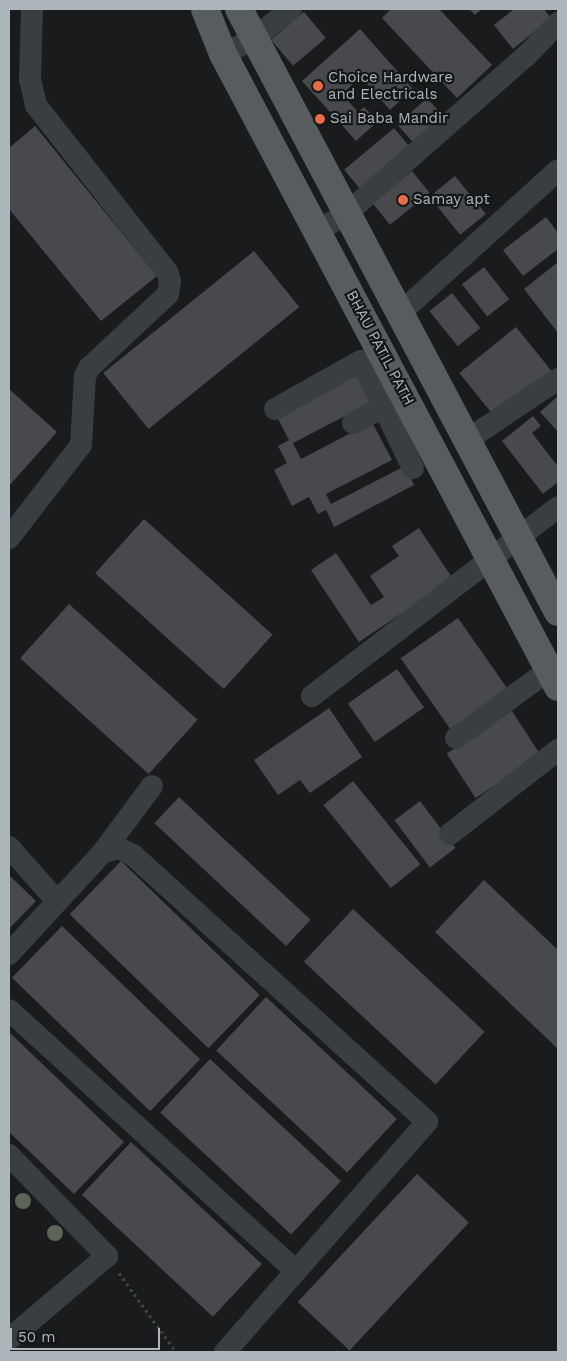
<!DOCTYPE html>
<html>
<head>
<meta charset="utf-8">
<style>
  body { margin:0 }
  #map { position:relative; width:567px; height:1361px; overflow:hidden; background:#1a1b1c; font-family:"Work Sans",sans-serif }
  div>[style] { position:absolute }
  .building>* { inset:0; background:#47494c; transform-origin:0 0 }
  .path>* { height:3px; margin-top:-1.5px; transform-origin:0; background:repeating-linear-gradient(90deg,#414648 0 2.5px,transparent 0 6.5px) }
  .minor>* { height:22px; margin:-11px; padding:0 11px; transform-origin:11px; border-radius:11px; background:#3b3e41 }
  .major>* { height:28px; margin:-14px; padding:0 14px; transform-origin:14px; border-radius:14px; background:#575d5f }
  .trees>* { width:16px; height:16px; margin:-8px; border-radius:50%; background:#5b6656 }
  .dots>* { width:14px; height:14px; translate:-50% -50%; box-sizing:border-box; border:2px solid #151617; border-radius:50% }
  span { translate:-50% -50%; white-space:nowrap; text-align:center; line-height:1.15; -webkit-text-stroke:4.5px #151617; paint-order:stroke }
  .poi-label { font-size:15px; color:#adb7bb }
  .left { translate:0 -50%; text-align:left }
  .street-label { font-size:15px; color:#adb7bb }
  .frame { position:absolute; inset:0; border:10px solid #adb7bb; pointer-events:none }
  .scale { position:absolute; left:10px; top:1328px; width:150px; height:22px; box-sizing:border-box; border:2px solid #adb7bb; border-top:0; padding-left:6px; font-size:15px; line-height:18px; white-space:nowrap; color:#adb7bb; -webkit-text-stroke:4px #151617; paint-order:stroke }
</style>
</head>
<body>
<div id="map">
  <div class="building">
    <div style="clip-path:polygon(391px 9px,439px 9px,492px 65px,457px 98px,382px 18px)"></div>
    <div style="clip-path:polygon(469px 9px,482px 9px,475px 15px)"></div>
    <div style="clip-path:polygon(514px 9px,544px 9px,551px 18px,513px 49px,494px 25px)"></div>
    <div style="left:304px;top:12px;width:34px;height:43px;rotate:50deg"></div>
    <div style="clip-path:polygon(360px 29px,413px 89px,390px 110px,361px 77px,342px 94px,358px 112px,364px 107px,378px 121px,356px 141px,302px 81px)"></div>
    <div style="left:427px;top:98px;width:24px;height:40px;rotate:48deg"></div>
    <div style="clip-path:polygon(35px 126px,157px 276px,101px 321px,9px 209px,9px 148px)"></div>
    <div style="left:394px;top:128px;width:26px;height:65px;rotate:50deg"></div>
    <div style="left:412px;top:171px;width:28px;height:51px;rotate:51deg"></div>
    <div style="left:455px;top:176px;width:49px;height:33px;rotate:51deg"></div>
    <div style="clip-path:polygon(546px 217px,558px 233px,558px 249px,523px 276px,503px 250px)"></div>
    <div style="left:254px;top:251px;width:72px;height:194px;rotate:51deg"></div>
    <div style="clip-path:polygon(558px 262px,558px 333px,524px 289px)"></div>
    <div style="left:484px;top:267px;width:41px;height:28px;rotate:52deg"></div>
    <div style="left:452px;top:293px;width:45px;height:29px;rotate:51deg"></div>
    <div style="left:516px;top:327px;width:56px;height:73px;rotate:51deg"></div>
    <div style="clip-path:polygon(358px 375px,372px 402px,293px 443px,301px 459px,372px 422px,392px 460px,326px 494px,331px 504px,405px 466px,414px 485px,334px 527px,326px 510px,318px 514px,309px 497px,292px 506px,274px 470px,287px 463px,278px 446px,289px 440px,277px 417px)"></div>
    <div style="clip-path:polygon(9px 389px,57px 432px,9px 486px)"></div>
    <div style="clip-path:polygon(558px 396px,558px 432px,540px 412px)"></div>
    <div style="clip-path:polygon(533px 416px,541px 426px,532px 433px,556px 464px,558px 462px,558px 482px,543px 494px,502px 441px)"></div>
    <div style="left:144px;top:519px;width:173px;height:73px;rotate:42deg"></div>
    <div style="clip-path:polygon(419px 528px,453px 579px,359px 642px,311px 570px,336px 553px,371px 605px,384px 597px,370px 576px,399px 556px,392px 546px)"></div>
    <div style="left:69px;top:604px;width:173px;height:73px;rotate:42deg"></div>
    <div style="left:458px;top:618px;width:90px;height:70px;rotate:55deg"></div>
    <div style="left:397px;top:669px;width:47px;height:60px;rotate:55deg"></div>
    <div style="clip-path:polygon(329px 708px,362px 757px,310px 793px,300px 780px,278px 795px,254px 760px)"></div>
    <div style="left:512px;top:711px;width:53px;height:78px;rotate:57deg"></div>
    <div style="left:353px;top:781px;width:107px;height:38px;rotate:51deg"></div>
    <div style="left:179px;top:797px;width:180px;height:36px;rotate:43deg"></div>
    <div style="left:420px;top:801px;width:59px;height:32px;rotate:53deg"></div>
    <div style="left:121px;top:861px;width:193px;height:74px;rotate:44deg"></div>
    <div style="clip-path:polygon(9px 875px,36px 901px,9px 929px)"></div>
    <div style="clip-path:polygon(484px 880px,558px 950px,558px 1049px,435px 932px)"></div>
    <div style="left:353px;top:909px;width:180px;height:72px;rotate:43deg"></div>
    <div style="left:62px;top:926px;width:192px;height:72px;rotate:44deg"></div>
    <div style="left:266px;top:997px;width:179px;height:73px;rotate:43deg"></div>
    <div style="clip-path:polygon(9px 1032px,124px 1142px,74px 1194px,9px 1132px)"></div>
    <div style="left:210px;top:1059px;width:179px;height:73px;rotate:43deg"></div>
    <div style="left:131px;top:1142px;width:179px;height:72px;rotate:43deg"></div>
    <div style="left:417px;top:1174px;width:71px;height:175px;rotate:43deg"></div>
  </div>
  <div class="path">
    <div style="left:119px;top:1273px;width:97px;rotate:54.2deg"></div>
  </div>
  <div class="minor">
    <div style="left:223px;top:54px;width:32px;rotate:-26deg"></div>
    <div style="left:252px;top:40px;width:50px;rotate:-38.5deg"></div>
    <div style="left:317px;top:231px;width:34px;rotate:-30deg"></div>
    <div style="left:346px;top:214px;width:240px;rotate:-41.3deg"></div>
    <div style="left:526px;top:56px;width:46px;rotate:-45.9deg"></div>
    <div style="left:400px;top:313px;width:213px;rotate:-42.1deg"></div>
    <div style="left:275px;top:409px;width:98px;rotate:-29.2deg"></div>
    <div style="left:361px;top:361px;width:119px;rotate:64.1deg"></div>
    <div style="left:353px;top:423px;width:47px;rotate:-27.6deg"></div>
    <div style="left:467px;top:440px;width:110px;rotate:-33.8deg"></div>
    <div style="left:9px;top:538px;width:118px;rotate:-52.3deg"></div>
    <div style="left:81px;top:445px;width:69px;rotate:-86.7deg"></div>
    <div style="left:85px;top:376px;width:9px;rotate:-63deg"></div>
    <div style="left:89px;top:368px;width:108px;rotate:-43.1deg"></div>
    <div style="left:168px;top:294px;width:12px;rotate:-81deg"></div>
    <div style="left:170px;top:282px;width:9px;rotate:-103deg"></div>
    <div style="left:168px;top:273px;width:214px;rotate:-128.2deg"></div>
    <div style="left:36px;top:105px;width:27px;rotate:-103deg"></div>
    <div style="left:30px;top:79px;width:70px;rotate:-88.4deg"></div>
    <div style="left:312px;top:696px;width:310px;rotate:-37.5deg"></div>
    <div style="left:456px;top:738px;width:115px;rotate:-36.2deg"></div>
    <div style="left:450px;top:834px;width:137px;rotate:-37.9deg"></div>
    <div style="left:9px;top:847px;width:72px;rotate:48.4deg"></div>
    <div style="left:103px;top:852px;width:82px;rotate:-53.4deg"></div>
    <div style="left:9px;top:954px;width:139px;rotate:-47.3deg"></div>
    <div style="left:103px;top:852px;width:16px;rotate:-14deg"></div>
    <div style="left:119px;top:848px;width:16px;rotate:27deg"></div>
    <div style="left:133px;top:855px;width:397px;rotate:42.2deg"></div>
    <div style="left:427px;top:1122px;width:306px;rotate:131.3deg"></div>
    <div style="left:9px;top:1010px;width:388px;rotate:42.3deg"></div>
    <div style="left:9px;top:1155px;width:141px;rotate:45.9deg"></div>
    <div style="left:107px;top:1256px;width:128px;rotate:139.7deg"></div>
  </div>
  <div class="major">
    <div style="left:205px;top:9px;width:48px;rotate:68.2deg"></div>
    <div style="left:223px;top:54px;width:716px;rotate:62.11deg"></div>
    <div style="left:239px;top:9px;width:682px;rotate:62.12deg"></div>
  </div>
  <div class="trees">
    <div style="left:23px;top:1201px"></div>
    <div style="left:55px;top:1233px"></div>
  </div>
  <div class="dots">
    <div style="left:318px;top:86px;background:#e76d47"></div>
    <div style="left:320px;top:119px;background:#e76d47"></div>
    <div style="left:403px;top:200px;background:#e76d47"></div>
  </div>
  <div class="poi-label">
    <span class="left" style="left:328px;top:86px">Choice Hardware<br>and Electricals</span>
    <span class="left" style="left:330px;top:119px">Sai Baba Mandir</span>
    <span class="left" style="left:413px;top:200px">Samay apt</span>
  </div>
  <div class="street-label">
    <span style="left:380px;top:348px;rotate:62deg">BHAU PATIL PATH</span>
  </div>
  <div class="frame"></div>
  <div class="scale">50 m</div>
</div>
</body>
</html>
